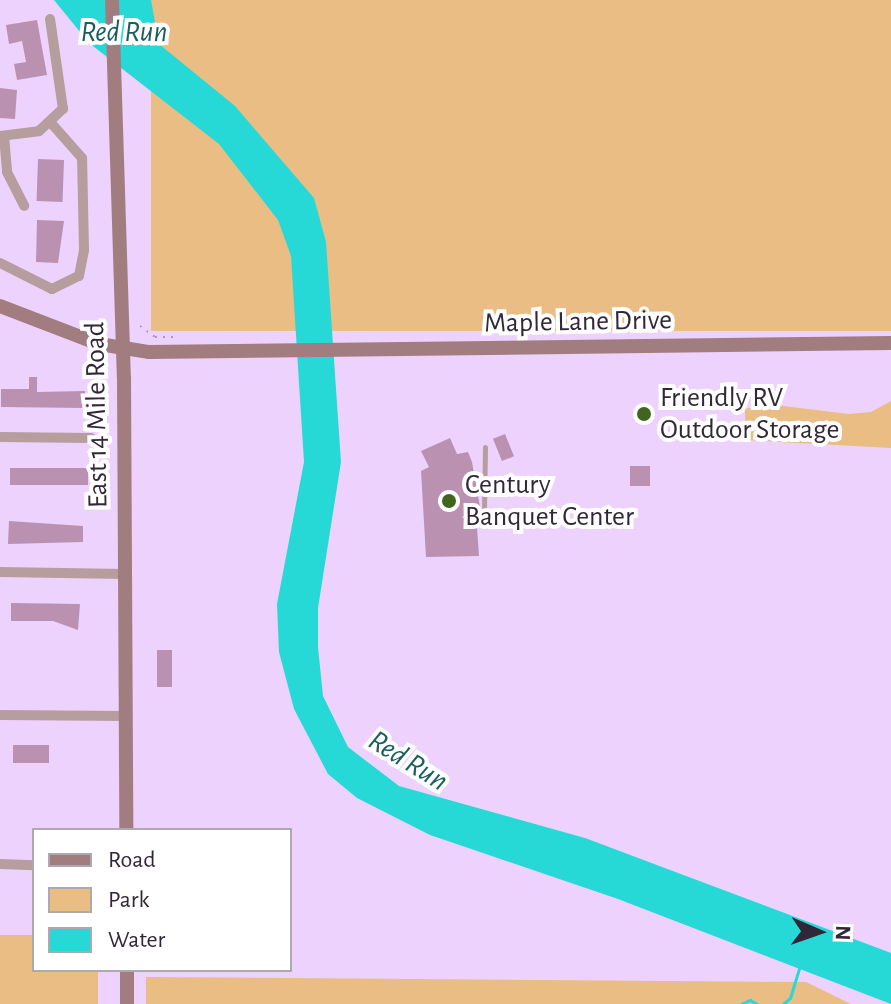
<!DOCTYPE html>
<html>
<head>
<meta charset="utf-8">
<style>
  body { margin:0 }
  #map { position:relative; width:891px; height:1004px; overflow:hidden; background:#eed2fe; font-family:"Alegreya Sans",sans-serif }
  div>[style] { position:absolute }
  .green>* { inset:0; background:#e9bd84; transform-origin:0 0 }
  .water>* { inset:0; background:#26d9d7 }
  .stream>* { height:3px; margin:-1.5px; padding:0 1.5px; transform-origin:1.5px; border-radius:1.5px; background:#26d9d7 }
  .building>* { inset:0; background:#ba91b1; transform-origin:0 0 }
  .path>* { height:2px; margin-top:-1px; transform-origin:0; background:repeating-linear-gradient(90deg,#af98bb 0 2px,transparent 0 8px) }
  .lane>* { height:5px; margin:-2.5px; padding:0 2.5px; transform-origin:2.5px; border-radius:2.5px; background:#b69d9e }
  .street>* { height:10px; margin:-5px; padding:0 5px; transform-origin:5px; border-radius:5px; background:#b69d9e }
  .secondary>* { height:14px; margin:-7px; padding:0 7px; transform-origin:7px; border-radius:7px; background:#a17d7f }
  .dots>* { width:22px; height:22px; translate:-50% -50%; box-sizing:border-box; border:4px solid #fff; border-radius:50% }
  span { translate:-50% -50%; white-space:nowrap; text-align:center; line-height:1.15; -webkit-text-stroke:8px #fff; paint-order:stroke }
  .street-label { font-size:28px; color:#322737 }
  .poi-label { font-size:28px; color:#322737 }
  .left { translate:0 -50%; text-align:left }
  .water-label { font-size:30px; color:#1c5e5d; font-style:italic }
  .legend { position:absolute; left:32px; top:828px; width:260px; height:144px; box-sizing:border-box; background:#fff; border:2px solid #ada9af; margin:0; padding:10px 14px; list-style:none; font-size:24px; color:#322737 }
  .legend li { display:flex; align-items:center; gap:16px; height:40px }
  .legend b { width:40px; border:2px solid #ada9af }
  .north { position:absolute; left:779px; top:892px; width:80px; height:80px; -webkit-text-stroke:6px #fff; paint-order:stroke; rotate:92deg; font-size:22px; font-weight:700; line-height:32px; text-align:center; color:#322737 }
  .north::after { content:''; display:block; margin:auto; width:28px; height:36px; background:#322737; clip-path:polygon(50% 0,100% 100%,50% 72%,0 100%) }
</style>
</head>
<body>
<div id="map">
  <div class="green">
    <div style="left:151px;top:0;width:740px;height:331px"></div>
    <div style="clip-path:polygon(891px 401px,891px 448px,746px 440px,745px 409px,767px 404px,849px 414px,871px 412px)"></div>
    <div style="clip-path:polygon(0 935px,34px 935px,34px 970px,98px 970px,98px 1004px,0 1004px)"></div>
    <div style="clip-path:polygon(146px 977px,806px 982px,851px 1004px,146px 1004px)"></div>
  </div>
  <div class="water">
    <div style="clip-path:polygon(54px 0,151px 0,159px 44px,235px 106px,314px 198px,326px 242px,341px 462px,318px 608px,318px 647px,323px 696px,348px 747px,399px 786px,585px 838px,891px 953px,891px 1004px,618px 899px,430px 835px,357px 798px,328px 774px,294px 709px,279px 652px,277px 604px,304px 462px,291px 256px,278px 220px,219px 144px,89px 43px)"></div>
  </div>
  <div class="stream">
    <div style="left:741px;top:1004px;width:10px;rotate:-24deg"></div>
    <div style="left:750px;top:1000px;width:8px;rotate:30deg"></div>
    <div style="left:783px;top:1004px;width:9px;rotate:-41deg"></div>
    <div style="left:790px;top:998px;width:31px;rotate:-73deg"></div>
  </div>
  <div class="building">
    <div style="clip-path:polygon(37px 20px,47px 75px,17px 80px,14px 64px,26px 62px,22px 41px,9px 44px,6px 25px)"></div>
    <div style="clip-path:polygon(0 88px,17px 90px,15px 119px,0 118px)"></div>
    <div style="left:38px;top:159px;width:26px;height:42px;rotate:2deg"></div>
    <div style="clip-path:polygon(37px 220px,64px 221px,58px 263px,36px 262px)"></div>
    <div style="clip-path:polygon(29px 377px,37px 377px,37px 392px,85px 391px,85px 408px,1px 407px,1px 389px,29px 389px)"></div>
    <div style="left:505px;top:434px;width:24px;height:13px;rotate:68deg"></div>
    <div style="clip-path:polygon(450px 438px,457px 454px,468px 452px,472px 462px,481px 512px,476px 513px,479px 556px,426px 557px,421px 471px,429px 467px,421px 451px)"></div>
    <div style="left:630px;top:466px;width:20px;height:20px"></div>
    <div style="left:88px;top:468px;width:17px;height:78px;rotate:90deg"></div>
    <div style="clip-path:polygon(9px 521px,83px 526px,83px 542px,8px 544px)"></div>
    <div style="clip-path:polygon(11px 603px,80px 604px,78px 630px,53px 621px,11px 621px)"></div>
    <div style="left:157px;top:650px;width:15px;height:37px"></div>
    <div style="left:13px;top:745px;width:36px;height:18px"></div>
  </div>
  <div class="path">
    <div style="left:140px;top:326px;width:19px;rotate:36deg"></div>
    <div style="left:155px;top:337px;width:20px"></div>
  </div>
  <div class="lane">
    <div style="left:485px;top:447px;width:61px;rotate:90.9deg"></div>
    <div style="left:484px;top:508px;width:21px;rotate:53deg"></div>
  </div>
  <div class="street">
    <div style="left:0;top:136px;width:39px;rotate:-7deg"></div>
    <div style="left:39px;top:131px;width:33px;rotate:-43deg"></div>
    <div style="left:63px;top:109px;width:91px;rotate:-98.2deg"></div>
    <div style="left:4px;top:136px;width:36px;rotate:85deg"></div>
    <div style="left:7px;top:172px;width:38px;rotate:63deg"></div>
    <div style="left:0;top:263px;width:58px;rotate:26.6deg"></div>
    <div style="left:52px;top:289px;width:30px;rotate:-26deg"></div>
    <div style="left:79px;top:276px;width:26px;rotate:-79deg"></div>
    <div style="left:84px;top:250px;width:92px;rotate:-91.2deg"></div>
    <div style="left:82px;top:158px;width:47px;rotate:-131.5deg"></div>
    <div style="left:0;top:437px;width:91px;rotate:0.6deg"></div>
    <div style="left:0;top:572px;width:125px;rotate:0.9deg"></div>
    <div style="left:0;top:715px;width:126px;rotate:0.5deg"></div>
    <div style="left:0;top:864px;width:34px;rotate:2deg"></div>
  </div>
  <div class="secondary">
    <div style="left:112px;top:0;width:378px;rotate:88.2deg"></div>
    <div style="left:124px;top:378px;width:452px;rotate:89.7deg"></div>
    <div style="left:0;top:306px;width:106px;rotate:21deg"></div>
    <div style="left:99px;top:344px;width:51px;rotate:9.1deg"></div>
    <div style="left:149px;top:352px;width:742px;rotate:-0.69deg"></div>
    <div style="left:127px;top:970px;width:34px;rotate:90deg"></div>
  </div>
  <div class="dots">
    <div style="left:644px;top:414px;background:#3f651f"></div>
    <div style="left:449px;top:501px;background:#3f651f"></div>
  </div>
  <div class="street-label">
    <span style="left:578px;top:322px;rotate:-1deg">Maple Lane Drive</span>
    <span style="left:97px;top:415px;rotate:-91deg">East 14 Mile Road</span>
  </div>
  <div class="poi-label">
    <span class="left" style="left:660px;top:414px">Friendly RV<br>Outdoor Storage</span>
    <span class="left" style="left:465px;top:501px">Century<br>Banquet Center</span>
  </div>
  <div class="water-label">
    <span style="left:124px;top:32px">Red Run</span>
    <span style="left:408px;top:761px;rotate:32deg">Red Run</span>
  </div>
  <ul class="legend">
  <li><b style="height:10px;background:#a17d7f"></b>Road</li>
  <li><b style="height:22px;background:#e9bd84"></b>Park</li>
  <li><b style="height:22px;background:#26d9d7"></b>Water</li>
  </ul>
  <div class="north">N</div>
</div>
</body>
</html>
